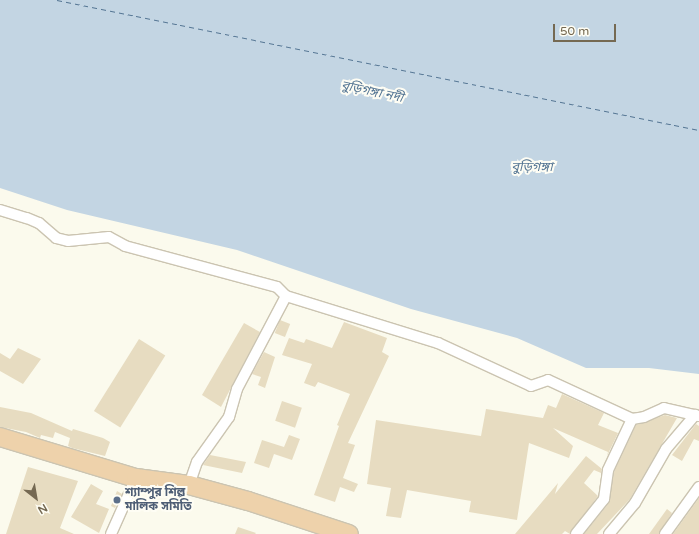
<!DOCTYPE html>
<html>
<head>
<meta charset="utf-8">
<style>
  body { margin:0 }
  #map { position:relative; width:699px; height:534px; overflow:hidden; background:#fbfaed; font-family:"Varela Round","Noto Sans Bengali",sans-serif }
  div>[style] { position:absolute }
  .water>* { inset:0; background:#c3d5e3 }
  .ferry>* { height:1px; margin-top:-0.5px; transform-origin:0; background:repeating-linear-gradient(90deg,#547593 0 5px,transparent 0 9px) }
  .building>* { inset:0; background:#e7dcc1; transform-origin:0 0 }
  .roads { filter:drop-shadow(1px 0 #cbc4b1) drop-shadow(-1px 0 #cbc4b1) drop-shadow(0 1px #cbc4b1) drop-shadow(0 -1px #cbc4b1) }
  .street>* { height:10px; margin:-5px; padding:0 5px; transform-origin:5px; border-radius:5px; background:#fff }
  .highway>* { height:18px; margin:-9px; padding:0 9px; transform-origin:9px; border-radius:9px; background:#eed2ab }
  .dots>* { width:11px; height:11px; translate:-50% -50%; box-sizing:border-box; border:2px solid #fefdf4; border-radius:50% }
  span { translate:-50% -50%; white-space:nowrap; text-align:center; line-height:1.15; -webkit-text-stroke:4px #fefdf4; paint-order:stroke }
  .service-label { font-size:12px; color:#4e5e75; font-weight:700 }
  .left { translate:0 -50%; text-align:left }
  .water-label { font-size:13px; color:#547593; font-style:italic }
  .north { position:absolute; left:16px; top:478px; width:40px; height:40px; -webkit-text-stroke:3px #fefdf4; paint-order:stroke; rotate:149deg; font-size:11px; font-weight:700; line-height:16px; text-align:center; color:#756952 }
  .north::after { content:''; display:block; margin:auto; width:14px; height:18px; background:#756952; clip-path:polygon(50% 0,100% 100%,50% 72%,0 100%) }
  .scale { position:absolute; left:553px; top:24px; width:63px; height:18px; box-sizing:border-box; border:2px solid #756952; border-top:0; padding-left:5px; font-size:12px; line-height:14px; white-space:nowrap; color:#756952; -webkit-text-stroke:3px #fefdf4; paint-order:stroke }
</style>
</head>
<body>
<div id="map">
  <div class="water">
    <div style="clip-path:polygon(0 0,699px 0,699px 374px,649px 368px,586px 368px,517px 338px,411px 309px,237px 250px,67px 210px,0 188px)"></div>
  </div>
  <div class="ferry">
    <div style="left:57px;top:0;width:655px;rotate:11.45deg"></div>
  </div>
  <div class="building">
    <div style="left:280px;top:320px;width:11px;height:14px;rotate:22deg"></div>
    <div style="clip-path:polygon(344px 322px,387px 338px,382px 352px,389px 356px,348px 443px,355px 445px,343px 478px,358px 484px,354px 492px,340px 487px,335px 502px,314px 495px,339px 426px,337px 425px,350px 394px,318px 382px,315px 387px,304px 383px,312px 364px,282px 355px,289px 338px,304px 343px,306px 339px,332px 348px)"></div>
    <div style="clip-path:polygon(244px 323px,260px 332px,221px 407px,202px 395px)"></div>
    <div style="left:139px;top:339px;width:31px;height:85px;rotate:32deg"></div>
    <div style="clip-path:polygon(18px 348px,41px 359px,23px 384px,0 371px,0 353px,10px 359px)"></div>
    <div style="clip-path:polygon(264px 352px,275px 357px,265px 388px,258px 385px,261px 377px,252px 374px)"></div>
    <div style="clip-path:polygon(562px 394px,604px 413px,598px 425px,618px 433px,620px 429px,607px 456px,608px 452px,553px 428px,573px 446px,569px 458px,529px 443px,517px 520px,469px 512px,471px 501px,407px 490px,401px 518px,386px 516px,391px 488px,367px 484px,376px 420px,481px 436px,486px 409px,543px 418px,548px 405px,556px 408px)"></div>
    <div style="left:282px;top:401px;width:21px;height:21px;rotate:19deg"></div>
    <div style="clip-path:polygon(0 407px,31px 413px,72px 431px,73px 429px,103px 438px,110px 442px,105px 456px,72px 448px,68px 446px,70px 438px,55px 432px,53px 438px,41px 435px,40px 438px,26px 432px,0 427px)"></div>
    <div style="clip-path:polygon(665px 415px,677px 418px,630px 499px,597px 534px,584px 534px,609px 503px,614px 472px,636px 425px)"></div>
    <div style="clip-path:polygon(696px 424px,699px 426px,699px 441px,694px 439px,682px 461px,672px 455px)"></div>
    <div style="clip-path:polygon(289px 435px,300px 439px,292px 460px,274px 454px,269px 468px,254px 463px,262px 440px,284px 447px)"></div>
    <div style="clip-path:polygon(210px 455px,246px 462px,242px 473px,203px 465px)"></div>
    <div style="clip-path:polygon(586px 456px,602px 469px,601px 473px,594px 470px,584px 483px,598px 496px,570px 534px,565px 531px,562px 534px,515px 534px,558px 483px,555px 494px)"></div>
    <div style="clip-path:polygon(28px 467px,78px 481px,60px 528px,74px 534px,6px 534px)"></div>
    <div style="clip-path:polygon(91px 484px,103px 491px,96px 504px,109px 509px,99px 533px,71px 517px)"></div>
    <div style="clip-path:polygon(117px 491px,122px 494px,115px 508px,111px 506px)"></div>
    <div style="clip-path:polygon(699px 498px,699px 534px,673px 534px)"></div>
    <div style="clip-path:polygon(667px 509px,672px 513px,659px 534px,649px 534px)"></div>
    <div style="clip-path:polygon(238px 527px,256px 533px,255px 534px,235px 534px)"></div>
  </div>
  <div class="roads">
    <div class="street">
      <div style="left:0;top:210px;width:28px;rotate:17deg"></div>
      <div style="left:27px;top:218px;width:13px;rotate:23deg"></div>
      <div style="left:39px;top:223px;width:23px;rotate:41deg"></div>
      <div style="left:56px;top:238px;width:12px;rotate:14deg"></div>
      <div style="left:68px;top:241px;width:41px;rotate:-5.6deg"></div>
      <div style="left:109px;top:237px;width:18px;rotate:29deg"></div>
      <div style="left:125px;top:246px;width:157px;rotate:15.1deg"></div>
      <div style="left:277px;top:287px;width:13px;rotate:45deg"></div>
      <div style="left:286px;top:296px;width:159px;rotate:17.2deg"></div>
      <div style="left:438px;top:343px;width:102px;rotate:24.8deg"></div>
      <div style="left:531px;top:386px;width:18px;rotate:-19deg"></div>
      <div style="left:548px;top:380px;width:93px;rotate:24.9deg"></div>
      <div style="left:189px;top:485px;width:24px;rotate:-71deg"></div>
      <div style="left:197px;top:462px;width:55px;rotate:-54.6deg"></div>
      <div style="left:229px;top:417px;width:29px;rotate:-74deg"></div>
      <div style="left:237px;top:389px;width:105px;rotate:-62.2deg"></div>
      <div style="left:111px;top:534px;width:61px;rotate:-65.9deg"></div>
      <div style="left:576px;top:534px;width:45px;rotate:-51.3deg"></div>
      <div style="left:604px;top:499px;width:29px;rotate:-82deg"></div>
      <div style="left:608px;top:470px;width:56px;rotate:-64.8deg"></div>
      <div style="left:632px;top:419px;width:12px;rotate:-9deg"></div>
      <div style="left:644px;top:417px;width:22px;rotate:-24deg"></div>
      <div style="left:664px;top:408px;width:36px;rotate:13deg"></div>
      <div style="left:609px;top:534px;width:40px;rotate:-50deg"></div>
      <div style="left:635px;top:503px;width:62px;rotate:-60.1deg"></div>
      <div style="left:666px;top:449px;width:45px;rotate:-49.5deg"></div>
      <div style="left:665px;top:534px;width:58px;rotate:-54.1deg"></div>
    </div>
    <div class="highway">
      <div style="left:0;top:437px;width:142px;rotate:16.8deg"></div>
      <div style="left:136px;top:478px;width:53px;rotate:7.5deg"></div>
      <div style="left:189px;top:485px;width:61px;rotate:15.2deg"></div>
      <div style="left:248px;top:501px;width:106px;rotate:18.1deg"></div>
    </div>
  </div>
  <div class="dots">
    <div style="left:117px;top:500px;background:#5c6f8a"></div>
  </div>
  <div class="service-label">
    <span class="left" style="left:125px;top:500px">শ্যাম্পুর শিল্প<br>মালিক সমিতি</span>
  </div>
  <div class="water-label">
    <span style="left:372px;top:92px;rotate:12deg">বুড়িগঙ্গা নদী</span>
    <span style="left:532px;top:167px">বুড়িগঙ্গা</span>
  </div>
  <div class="north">N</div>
  <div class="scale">50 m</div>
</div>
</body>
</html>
